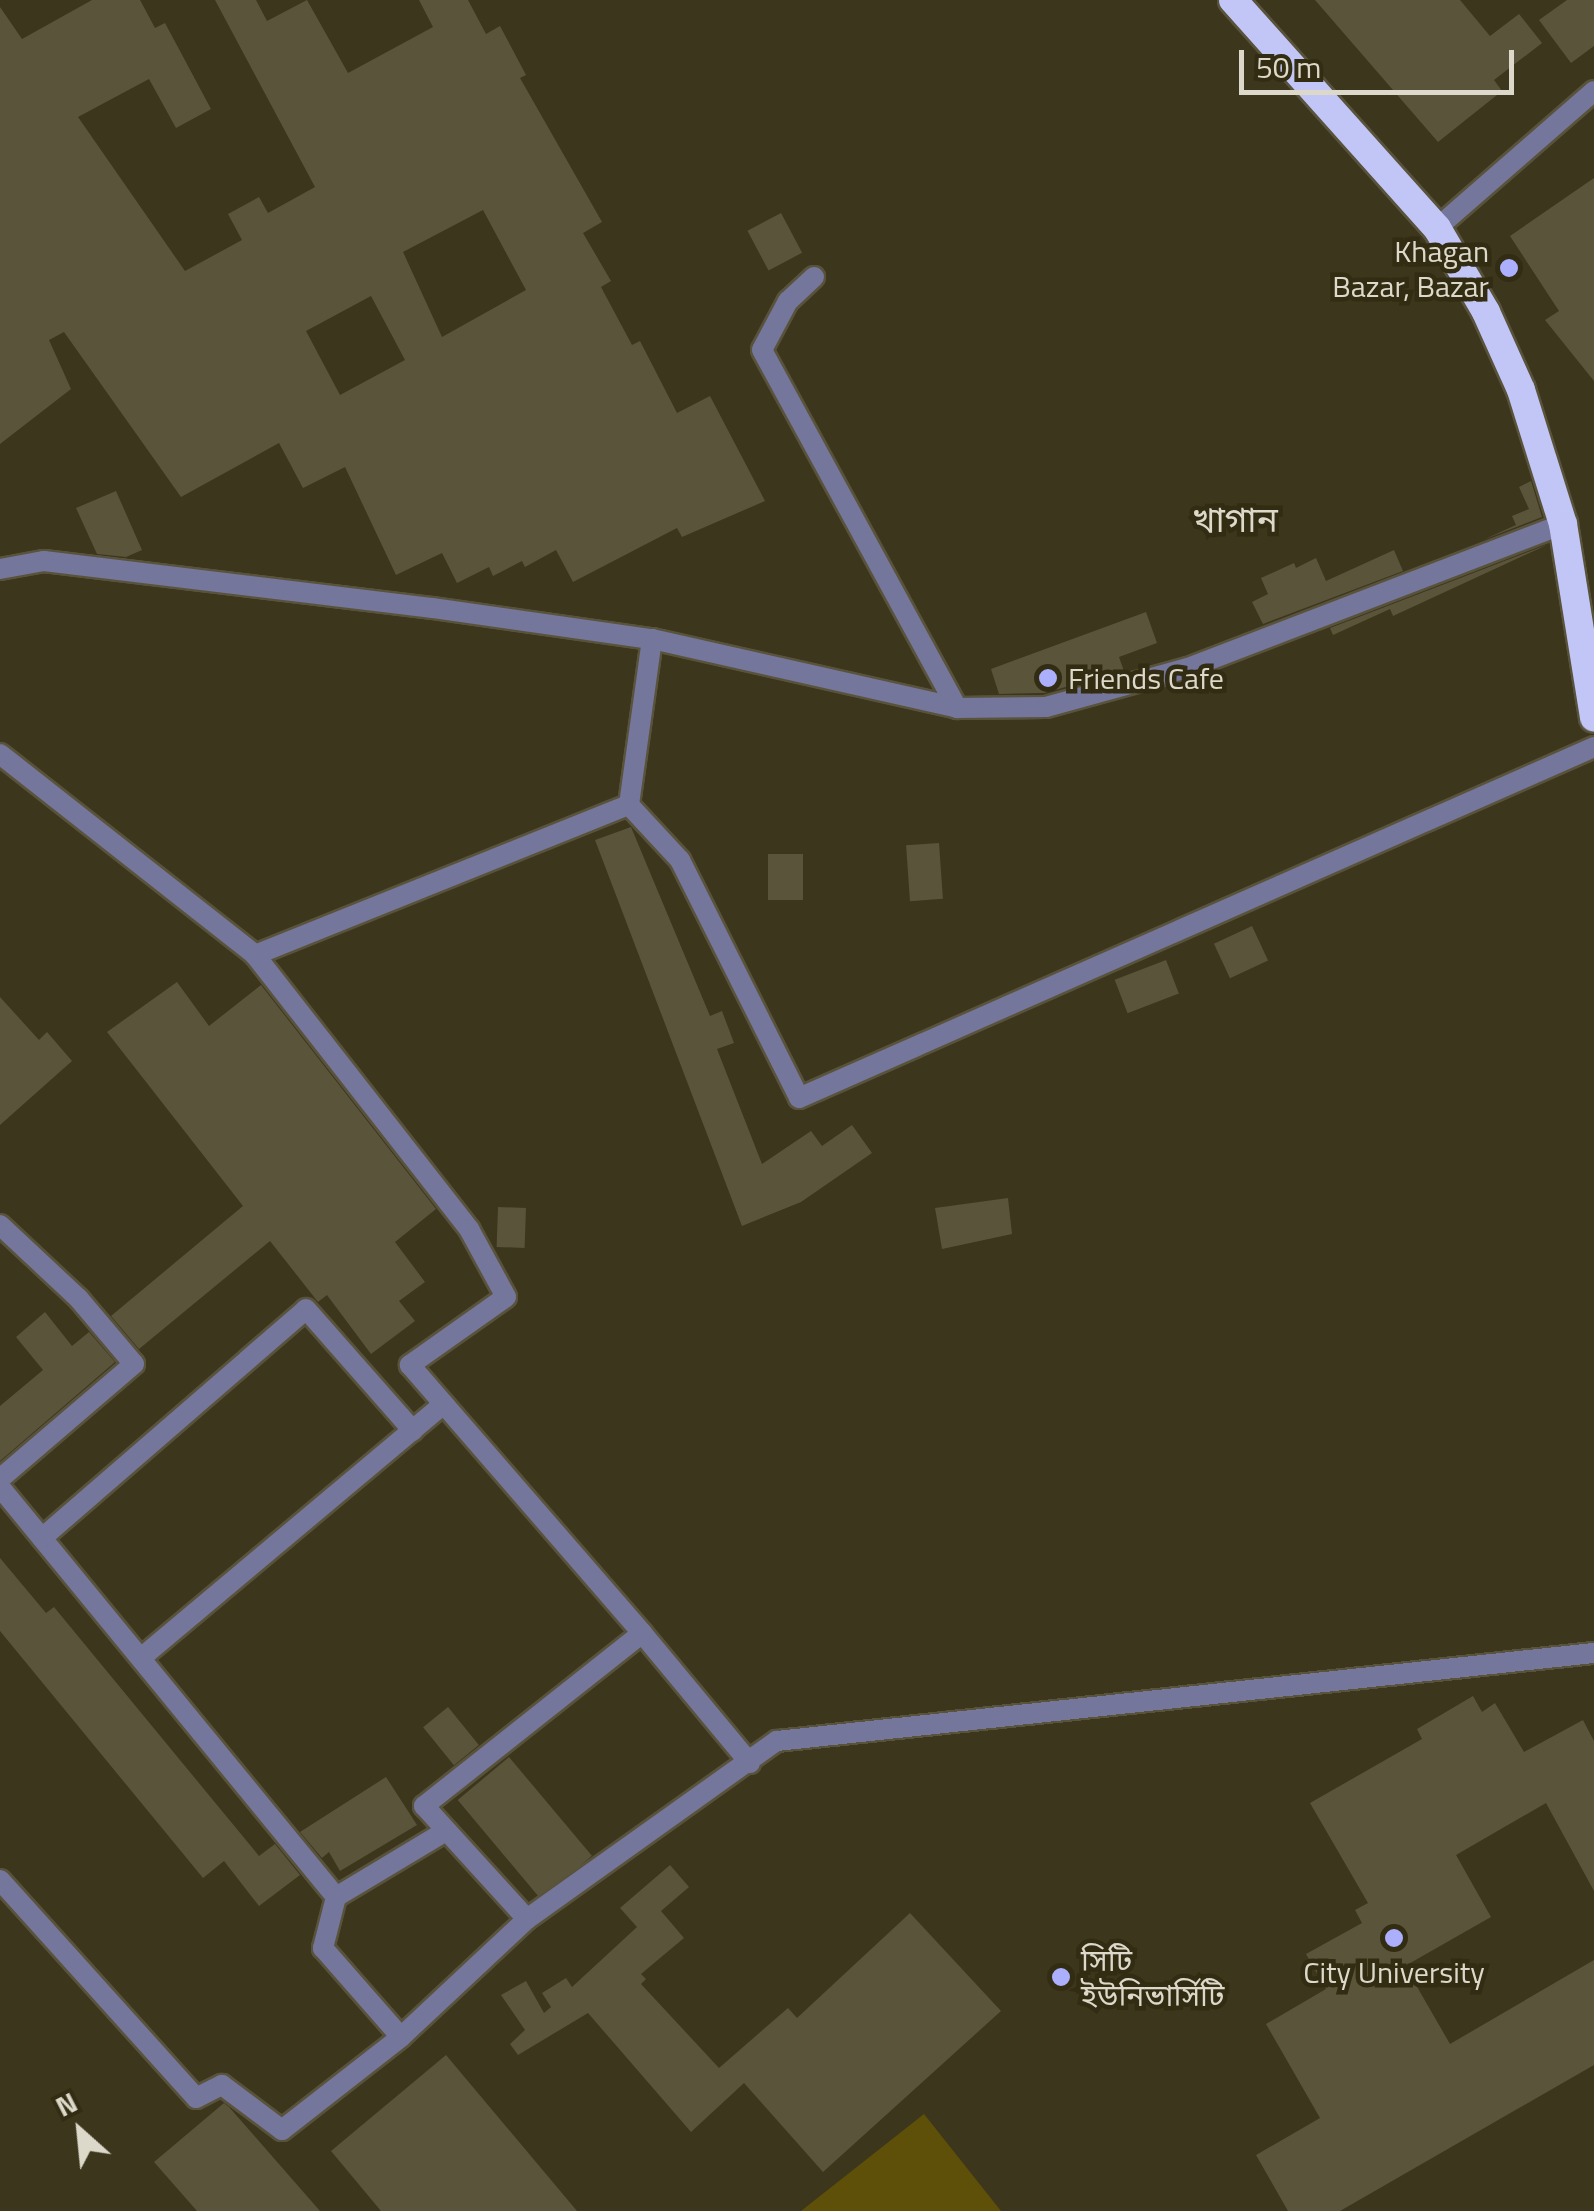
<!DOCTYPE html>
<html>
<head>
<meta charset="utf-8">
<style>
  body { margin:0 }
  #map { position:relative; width:1594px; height:2211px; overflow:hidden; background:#3c361d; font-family:"Titillium Web","Noto Sans Bengali",sans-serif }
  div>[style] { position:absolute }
  .green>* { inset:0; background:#5e5008 }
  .building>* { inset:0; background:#5a543a; transform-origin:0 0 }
  .roads { filter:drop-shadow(2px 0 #59533c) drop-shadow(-2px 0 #59533c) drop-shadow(0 2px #59533c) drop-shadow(0 -2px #59533c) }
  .minor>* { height:20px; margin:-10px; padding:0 10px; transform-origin:10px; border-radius:10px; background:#74769c }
  .tertiary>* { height:20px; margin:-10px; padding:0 10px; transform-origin:10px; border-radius:10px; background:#74769c }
  .trunk>* { height:28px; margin:-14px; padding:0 14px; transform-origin:14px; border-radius:14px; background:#c2c6f6 }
  .dots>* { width:28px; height:28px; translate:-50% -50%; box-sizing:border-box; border:5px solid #322c13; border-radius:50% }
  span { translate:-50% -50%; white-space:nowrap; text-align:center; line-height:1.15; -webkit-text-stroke:9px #322c13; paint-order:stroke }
  .poi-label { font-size:30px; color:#dcd9ca }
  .right { translate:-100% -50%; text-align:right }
  .left { translate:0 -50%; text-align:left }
  .quarter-label { font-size:35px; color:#dcd9ca }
  .north { position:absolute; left:30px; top:2081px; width:100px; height:100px; -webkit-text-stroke:8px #322c13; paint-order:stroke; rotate:333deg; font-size:28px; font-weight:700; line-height:40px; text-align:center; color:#dcd9ca }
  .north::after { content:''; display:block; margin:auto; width:35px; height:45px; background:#dcd9ca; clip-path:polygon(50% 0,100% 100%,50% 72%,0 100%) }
  .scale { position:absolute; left:1239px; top:50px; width:275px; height:45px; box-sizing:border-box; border:5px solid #dcd9ca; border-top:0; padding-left:12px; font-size:30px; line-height:35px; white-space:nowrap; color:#dcd9ca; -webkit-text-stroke:8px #322c13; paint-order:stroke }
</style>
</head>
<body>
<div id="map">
  <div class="green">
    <div style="clip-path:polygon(924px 2114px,1001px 2211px,801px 2211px)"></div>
  </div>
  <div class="building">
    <div style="clip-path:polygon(evenodd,92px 0,140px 0,155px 28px,165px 23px,211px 109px,176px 128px,149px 79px,78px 117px,185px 271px,242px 240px,228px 214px,259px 197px,268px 213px,315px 187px,215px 0,256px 0,267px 21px,307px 0,348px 73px,433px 27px,419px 0,468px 0,486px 34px,500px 26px,526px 75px,520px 78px,602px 222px,583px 233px,611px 281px,601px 287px,632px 345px,640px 341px,677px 413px,710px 396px,765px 501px,682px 537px,677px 528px,573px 582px,556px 550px,525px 567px,522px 561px,493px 576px,489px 567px,457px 583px,442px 553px,396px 575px,345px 467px,303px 488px,279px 443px,181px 497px,64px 332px,49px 340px,71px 389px,0 444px,0 7px,22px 39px,92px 0,483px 210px,526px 290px,442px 337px,403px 252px,483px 210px,92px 0,371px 296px,405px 360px,340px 395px,306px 331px,371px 296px)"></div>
    <div style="clip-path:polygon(1315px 0,1460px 0,1490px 36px,1519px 14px,1542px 43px,1494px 80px,1502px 91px,1438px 142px)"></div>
    <div style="clip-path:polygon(1567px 0,1594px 0,1594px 46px,1571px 63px,1539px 20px)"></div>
    <div style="clip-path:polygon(1594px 178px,1594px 381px,1545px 320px,1559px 311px,1510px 236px)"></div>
    <div style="left:781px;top:213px;width:45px;height:38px;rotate:62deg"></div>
    <div style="clip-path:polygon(1531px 481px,1542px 517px,1483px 540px,1516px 525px,1512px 516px,1529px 509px,1519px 487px)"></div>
    <div style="clip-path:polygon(116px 491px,142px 550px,126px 557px,97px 554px,76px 508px)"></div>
    <div style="clip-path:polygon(1549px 544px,1393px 616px,1390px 609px,1333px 635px,1330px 628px)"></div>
    <div style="clip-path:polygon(1394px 550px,1403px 571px,1263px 624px,1252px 602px,1268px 594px,1261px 578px,1294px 563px,1296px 568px,1316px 558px,1326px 581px)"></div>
    <div style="clip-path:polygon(1146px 612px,1157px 643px,1119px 657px,1124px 671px,1044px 693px,999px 694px,991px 669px)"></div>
    <div style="clip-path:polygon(631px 827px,710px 1016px,722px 1011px,734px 1043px,717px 1049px,762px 1164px,811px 1131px,822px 1146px,852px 1125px,872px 1153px,801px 1202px,742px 1226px,595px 840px)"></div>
    <div style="left:939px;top:843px;width:56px;height:33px;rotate:86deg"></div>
    <div style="left:768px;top:854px;width:35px;height:46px"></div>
    <div style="left:1252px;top:926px;width:38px;height:42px;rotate:65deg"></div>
    <div style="left:1166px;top:960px;width:36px;height:55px;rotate:69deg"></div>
    <div style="clip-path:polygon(177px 982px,209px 1026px,261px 985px,436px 1209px,395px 1242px,425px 1282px,399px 1301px,415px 1321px,371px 1354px,327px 1295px,318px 1302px,270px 1241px,139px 1349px,111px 1316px,243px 1206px,107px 1032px)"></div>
    <div style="clip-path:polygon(0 997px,39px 1040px,47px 1032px,72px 1061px,0 1125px)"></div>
    <div style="clip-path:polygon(1008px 1198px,1012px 1234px,942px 1249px,935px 1208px)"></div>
    <div style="left:498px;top:1207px;width:28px;height:40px;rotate:2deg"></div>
    <div style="clip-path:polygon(45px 1312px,72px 1346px,89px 1332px,115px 1362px,0 1461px,0 1406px,43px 1370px,16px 1337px)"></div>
    <div style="clip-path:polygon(0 1558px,46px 1613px,54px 1607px,259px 1856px,275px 1844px,300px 1875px,259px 1906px,224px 1861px,203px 1878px,0 1631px)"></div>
    <div style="clip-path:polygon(1473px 1696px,1482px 1712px,1495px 1703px,1524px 1752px,1583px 1720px,1594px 1741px,1594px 1891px,1546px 1803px,1456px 1855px,1491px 1917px,1405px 1966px,1450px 2044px,1594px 1960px,1594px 2065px,1340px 2211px,1288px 2211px,1256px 2155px,1320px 2118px,1266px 2024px,1326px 1989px,1306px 1954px,1362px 1923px,1355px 1910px,1368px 1903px,1310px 1803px,1422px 1739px,1417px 1729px)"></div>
    <div style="left:448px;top:1707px;width:49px;height:32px;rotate:51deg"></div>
    <div style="left:509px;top:1757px;width:129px;height:67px;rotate:50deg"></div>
    <div style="clip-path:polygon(386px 1777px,417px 1825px,340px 1871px,329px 1852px,322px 1858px,300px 1832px)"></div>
    <div style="clip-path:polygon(670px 1865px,689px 1887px,661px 1911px,684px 1938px,641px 1974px,646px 1979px,641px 1984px,719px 2068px,788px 2008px,797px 2018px,910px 1913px,1001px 2011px,823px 2172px,744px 2083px,691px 2132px,588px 2013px,518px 2055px,510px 2044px,525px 2030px,501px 1995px,526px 1981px,544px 2013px,551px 2007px,542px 1993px,566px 1978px,572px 1987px,637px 1927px,620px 1908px)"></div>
    <div style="clip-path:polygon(446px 2055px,577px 2211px,381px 2211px,331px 2151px)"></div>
    <div style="clip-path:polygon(224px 2103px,229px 2107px,320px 2211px,197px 2211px,154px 2162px)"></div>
  </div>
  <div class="roads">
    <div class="minor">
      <div style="left:814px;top:277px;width:35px;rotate:137deg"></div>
      <div style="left:788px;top:301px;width:55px;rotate:118deg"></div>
      <div style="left:762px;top:350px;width:408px;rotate:61.4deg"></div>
      <div style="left:0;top:569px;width:45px;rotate:-10.3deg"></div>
      <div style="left:44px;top:561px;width:392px;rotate:6.9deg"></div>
      <div style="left:433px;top:608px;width:221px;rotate:8.1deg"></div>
      <div style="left:652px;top:639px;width:313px;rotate:12.7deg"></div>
      <div style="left:957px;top:708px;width:89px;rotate:-0.6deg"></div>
      <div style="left:1046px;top:707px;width:147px;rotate:-15.4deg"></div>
      <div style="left:1188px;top:668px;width:402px;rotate:-21deg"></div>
      <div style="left:652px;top:639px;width:168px;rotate:97.9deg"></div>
      <div style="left:629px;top:805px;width:75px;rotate:47.2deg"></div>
      <div style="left:680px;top:860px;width:266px;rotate:63.4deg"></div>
      <div style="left:799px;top:1098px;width:869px;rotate:-23.82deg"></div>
      <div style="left:0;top:754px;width:325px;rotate:38.2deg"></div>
      <div style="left:255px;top:955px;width:348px;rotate:52deg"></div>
      <div style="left:469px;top:1229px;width:77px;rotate:61.4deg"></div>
      <div style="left:506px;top:1297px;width:118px;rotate:144.7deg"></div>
      <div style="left:410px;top:1365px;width:354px;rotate:49.1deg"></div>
      <div style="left:255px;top:955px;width:403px;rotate:-21.9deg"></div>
      <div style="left:0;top:1225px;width:108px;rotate:43.1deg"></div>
      <div style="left:79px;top:1299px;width:85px;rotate:49.8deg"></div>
      <div style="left:134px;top:1364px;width:177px;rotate:139.4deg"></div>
      <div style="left:0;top:1487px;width:530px;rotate:50.66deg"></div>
      <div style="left:336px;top:1897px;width:126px;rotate:-31deg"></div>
      <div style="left:42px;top:1538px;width:349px;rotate:-40.9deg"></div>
      <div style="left:306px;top:1309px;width:162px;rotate:48.7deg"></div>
      <div style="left:141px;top:1658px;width:395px;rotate:-40deg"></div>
      <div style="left:0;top:1880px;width:293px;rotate:48deg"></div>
      <div style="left:196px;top:2098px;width:29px;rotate:-27deg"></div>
      <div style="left:222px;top:2085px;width:75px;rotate:36.9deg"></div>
      <div style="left:282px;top:2130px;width:151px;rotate:-38deg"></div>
      <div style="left:401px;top:2037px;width:173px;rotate:-43.1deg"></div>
      <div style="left:527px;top:1919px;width:307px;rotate:-35.5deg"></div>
      <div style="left:777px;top:1741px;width:822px;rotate:-6.15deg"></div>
      <div style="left:336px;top:1897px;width:53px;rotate:104.3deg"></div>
      <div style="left:323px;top:1948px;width:118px;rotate:48.8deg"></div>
      <div style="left:527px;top:1919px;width:153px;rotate:-132.3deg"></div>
      <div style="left:424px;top:1806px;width:278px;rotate:-38.4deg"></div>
      <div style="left:642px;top:1633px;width:169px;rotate:50.3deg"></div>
    </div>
    <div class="tertiary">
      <div style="left:1437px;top:228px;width:208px;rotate:-41.1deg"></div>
    </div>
    <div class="trunk">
      <div style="left:1233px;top:0;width:306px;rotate:48.2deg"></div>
      <div style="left:1437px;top:228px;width:97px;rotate:59.7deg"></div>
      <div style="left:1486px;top:312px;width:85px;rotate:65.8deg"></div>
      <div style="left:1521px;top:390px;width:140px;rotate:72.6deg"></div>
      <div style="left:1563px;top:524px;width:196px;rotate:80.9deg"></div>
    </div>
  </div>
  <div class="dots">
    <div style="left:1509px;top:268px;background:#acaffb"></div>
    <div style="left:1048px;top:678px;background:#acaffb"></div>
    <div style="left:1394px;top:1938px;background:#acaffb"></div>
    <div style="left:1061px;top:1977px;background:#acaffb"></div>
  </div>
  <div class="poi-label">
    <span class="right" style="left:1489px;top:268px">Khagan<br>Bazar, Bazar</span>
    <span class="left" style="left:1068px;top:678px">Friends Cafe</span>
    <span class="left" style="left:1081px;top:1977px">সিটি<br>ইউনিভার্সিটি</span>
    <span style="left:1394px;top:1972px">City University</span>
  </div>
  <div class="quarter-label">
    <span style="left:1235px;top:519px">খাগান</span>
  </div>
  <div class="north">N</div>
  <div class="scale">50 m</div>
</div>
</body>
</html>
